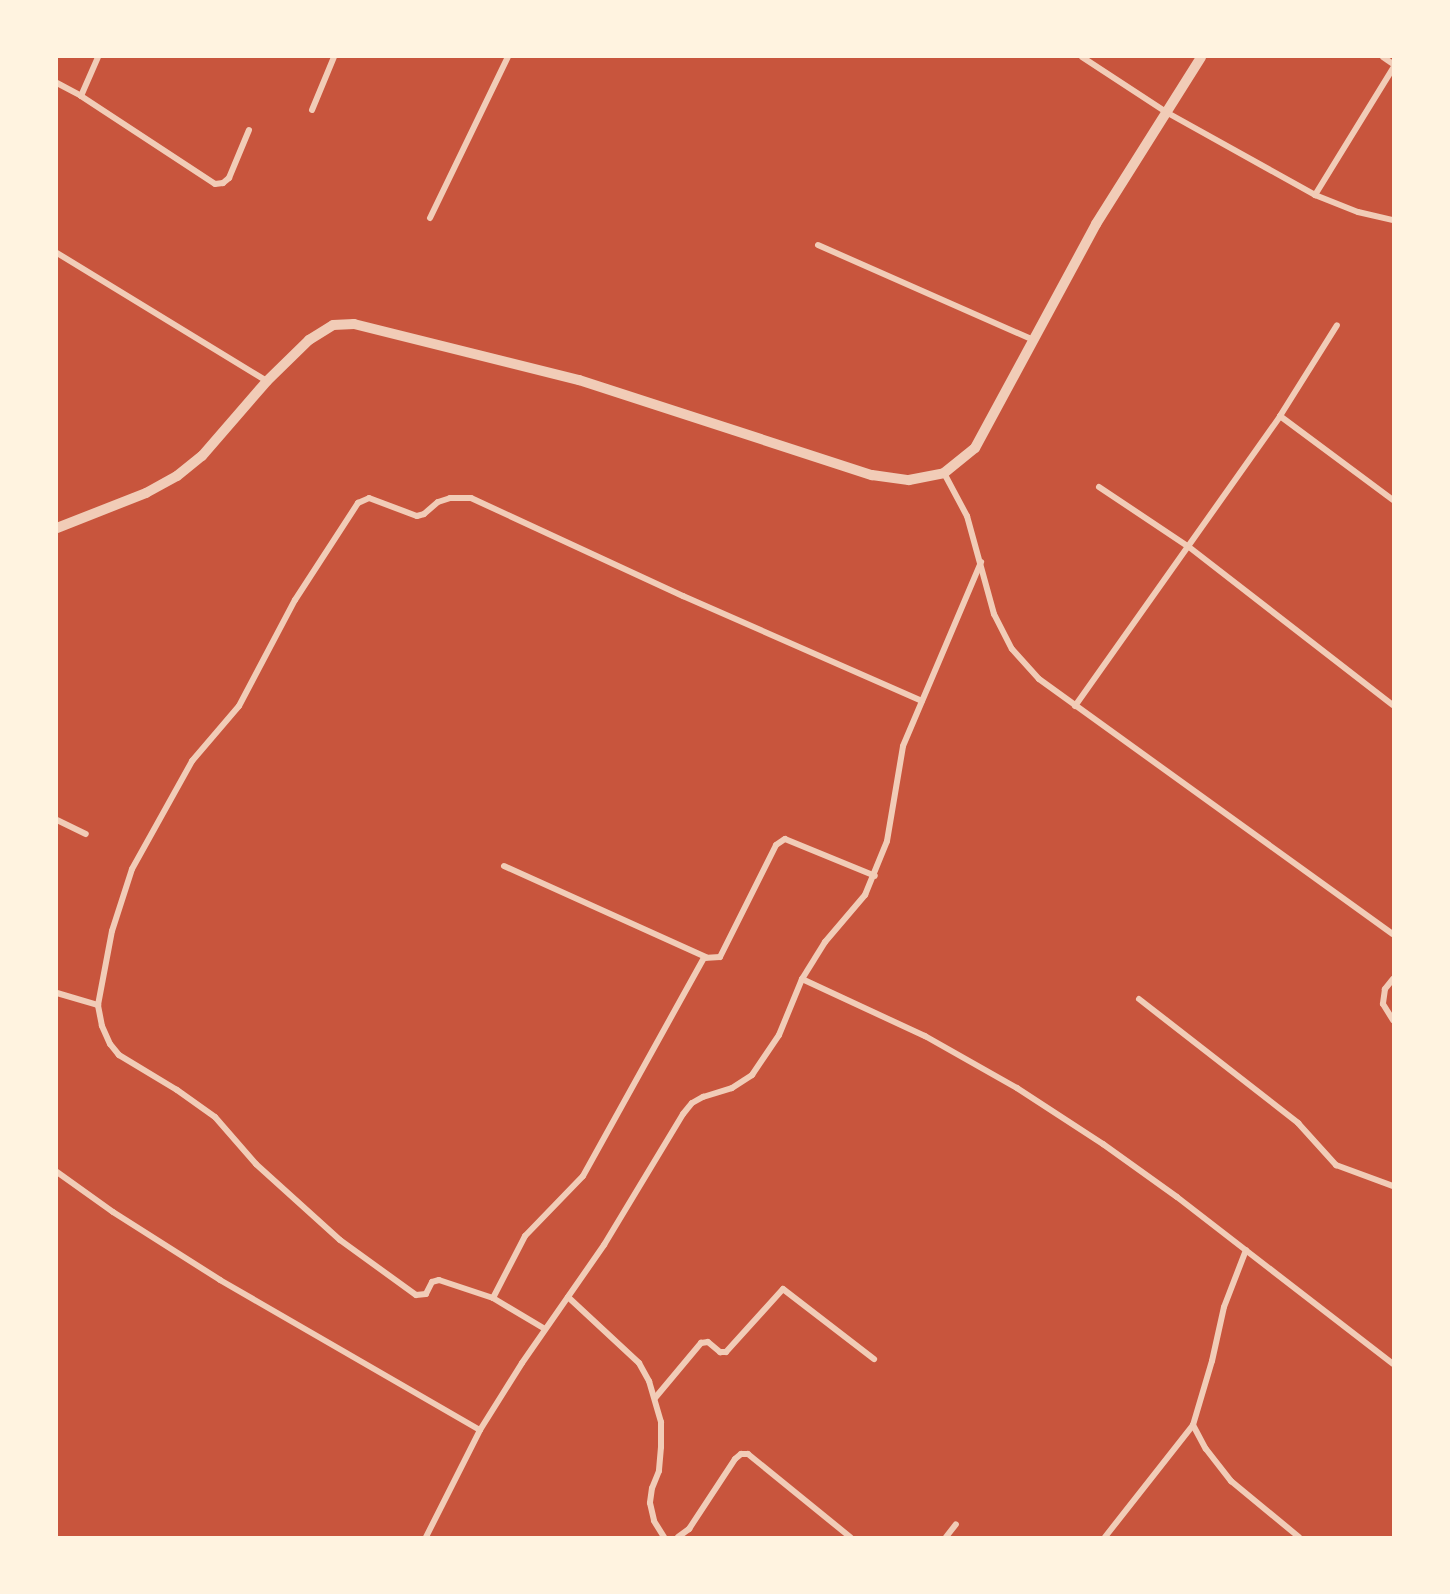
<!DOCTYPE html>
<html>
<head>
<meta charset="utf-8">
<style>
  body { margin:0 }
  #map { position:relative; width:1450px; height:1594px; overflow:hidden; background:#c8553d; font-family:Lato,sans-serif }
  div>[style] { position:absolute }
  .minor>* { height:6px; margin:-3px; padding:0 3px; transform-origin:3px; border-radius:3px; background:#f1ccb7 }
  .tertiary>* { height:10px; margin:-5px; padding:0 5px; transform-origin:5px; border-radius:5px; background:#f1ccb7 }
  span { translate:-50% -50%; white-space:nowrap; text-align:center; line-height:1.15; -webkit-text-stroke:4.5px #fff3e0; paint-order:stroke }
  .frame { position:absolute; inset:0; border:58px solid #fff3e0; pointer-events:none }
</style>
</head>
<body>
<div id="map">
  <div class="minor">
    <div style="left:1082px;top:57px;width:100px;rotate:33.2deg"></div>
    <div style="left:1166px;top:112px;width:171px;rotate:29.1deg"></div>
    <div style="left:1315px;top:195px;width:46px;rotate:21.6deg"></div>
    <div style="left:1358px;top:212px;width:36px;rotate:13deg"></div>
    <div style="left:1383px;top:57px;width:12px;rotate:35deg"></div>
    <div style="left:57px;top:83px;width:27px;rotate:28deg"></div>
    <div style="left:81px;top:96px;width:160px;rotate:33.3deg"></div>
    <div style="left:215px;top:184px;width:8px;rotate:-7deg"></div>
    <div style="left:223px;top:183px;width:8px;rotate:-40deg"></div>
    <div style="left:229px;top:178px;width:52px;rotate:-67.4deg"></div>
    <div style="left:81px;top:96px;width:43px;rotate:-66.4deg"></div>
    <div style="left:312px;top:110px;width:57px;rotate:-67.5deg"></div>
    <div style="left:1315px;top:195px;width:149px;rotate:-58.4deg"></div>
    <div style="left:430px;top:218px;width:179px;rotate:-64.2deg"></div>
    <div style="left:818px;top:245px;width:235px;rotate:23.8deg"></div>
    <div style="left:57px;top:253px;width:246px;rotate:31.4deg"></div>
    <div style="left:1280px;top:416px;width:141px;rotate:36.6deg"></div>
    <div style="left:944px;top:473px;width:49px;rotate:61.9deg"></div>
    <div style="left:967px;top:516px;width:102px;rotate:74.6deg"></div>
    <div style="left:994px;top:614px;width:39px;rotate:63deg"></div>
    <div style="left:1012px;top:649px;width:40px;rotate:48deg"></div>
    <div style="left:1039px;top:679px;width:436px;rotate:35.8deg"></div>
    <div style="left:1099px;top:487px;width:108px;rotate:33.7deg"></div>
    <div style="left:1189px;top:547px;width:258px;rotate:37.8deg"></div>
    <div style="left:1075px;top:706px;width:355px;rotate:-54.7deg"></div>
    <div style="left:1280px;top:416px;width:107px;rotate:-57.9deg"></div>
    <div style="left:57px;top:820px;width:32px;rotate:26deg"></div>
    <div style="left:504px;top:866px;width:222px;rotate:24.3deg"></div>
    <div style="left:802px;top:979px;width:136px;rotate:24.9deg"></div>
    <div style="left:925px;top:1036px;width:106px;rotate:29.5deg"></div>
    <div style="left:1017px;top:1088px;width:103px;rotate:33.1deg"></div>
    <div style="left:1103px;top:1144px;width:91px;rotate:35.6deg"></div>
    <div style="left:1177px;top:1197px;width:273px;rotate:37.7deg"></div>
    <div style="left:1393px;top:979px;width:13px;rotate:129deg"></div>
    <div style="left:1385px;top:989px;width:15px;rotate:98deg"></div>
    <div style="left:1383px;top:1004px;width:19px;rotate:58deg"></div>
    <div style="left:57px;top:993px;width:43px;rotate:16.3deg"></div>
    <div style="left:1139px;top:999px;width:202px;rotate:37.9deg"></div>
    <div style="left:1298px;top:1123px;width:57px;rotate:47.9deg"></div>
    <div style="left:1336px;top:1165px;width:61px;rotate:20.2deg"></div>
    <div style="left:57px;top:1172px;width:69px;rotate:35.5deg"></div>
    <div style="left:113px;top:1212px;width:127px;rotate:32.4deg"></div>
    <div style="left:220px;top:1280px;width:300px;rotate:30deg"></div>
    <div style="left:568px;top:1297px;width:97px;rotate:42.9deg"></div>
    <div style="left:639px;top:1363px;width:21px;rotate:61deg"></div>
    <div style="left:649px;top:1381px;width:43px;rotate:73.7deg"></div>
    <div style="left:661px;top:1422px;width:25px;rotate:90deg"></div>
    <div style="left:661px;top:1447px;width:24px;rotate:95deg"></div>
    <div style="left:659px;top:1471px;width:18px;rotate:112deg"></div>
    <div style="left:652px;top:1488px;width:15px;rotate:98deg"></div>
    <div style="left:650px;top:1503px;width:18px;rotate:77deg"></div>
    <div style="left:654px;top:1521px;width:19px;rotate:58deg"></div>
    <div style="left:493px;top:1298px;width:70px;rotate:-62.7deg"></div>
    <div style="left:525px;top:1236px;width:83px;rotate:-46deg"></div>
    <div style="left:583px;top:1176px;width:249px;rotate:-61deg"></div>
    <div style="left:704px;top:958px;width:16px;rotate:-4deg"></div>
    <div style="left:720px;top:957px;width:125px;rotate:-63.4deg"></div>
    <div style="left:776px;top:845px;width:11px;rotate:-34deg"></div>
    <div style="left:785px;top:839px;width:97px;rotate:22.3deg"></div>
    <div style="left:545px;top:1329px;width:61px;rotate:-149.2deg"></div>
    <div style="left:493px;top:1298px;width:57px;rotate:-161.6deg"></div>
    <div style="left:439px;top:1280px;width:7px;rotate:164deg"></div>
    <div style="left:432px;top:1282px;width:13px;rotate:117deg"></div>
    <div style="left:426px;top:1294px;width:10px;rotate:174deg"></div>
    <div style="left:416px;top:1295px;width:94px;rotate:-144.1deg"></div>
    <div style="left:340px;top:1240px;width:113px;rotate:-137.9deg"></div>
    <div style="left:256px;top:1164px;width:62px;rotate:-131.1deg"></div>
    <div style="left:215px;top:1117px;width:47px;rotate:-144.6deg"></div>
    <div style="left:177px;top:1090px;width:68px;rotate:-148.9deg"></div>
    <div style="left:119px;top:1055px;width:14px;rotate:-129deg"></div>
    <div style="left:110px;top:1044px;width:20px;rotate:-114deg"></div>
    <div style="left:102px;top:1026px;width:21px;rotate:-101deg"></div>
    <div style="left:98px;top:1005px;width:75px;rotate:-79.3deg"></div>
    <div style="left:112px;top:931px;width:65px;rotate:-72.1deg"></div>
    <div style="left:132px;top:869px;width:124px;rotate:-60.9deg"></div>
    <div style="left:192px;top:761px;width:72px;rotate:-49.5deg"></div>
    <div style="left:239px;top:706px;width:120px;rotate:-62.2deg"></div>
    <div style="left:295px;top:600px;width:116px;rotate:-57deg"></div>
    <div style="left:358px;top:503px;width:12px;rotate:-24deg"></div>
    <div style="left:369px;top:498px;width:51px;rotate:20.6deg"></div>
    <div style="left:417px;top:516px;width:7px;rotate:-16deg"></div>
    <div style="left:424px;top:514px;width:18px;rotate:-41deg"></div>
    <div style="left:438px;top:502px;width:13px;rotate:-18deg"></div>
    <div style="left:450px;top:498px;width:21px"></div>
    <div style="left:471px;top:498px;width:234px;rotate:24.8deg"></div>
    <div style="left:683px;top:596px;width:261px;rotate:23.7deg"></div>
    <div style="left:655px;top:1398px;width:72px;rotate:-50.1deg"></div>
    <div style="left:701px;top:1343px;width:7px;rotate:-8deg"></div>
    <div style="left:708px;top:1342px;width:16px;rotate:40deg"></div>
    <div style="left:720px;top:1352px;width:6px"></div>
    <div style="left:726px;top:1352px;width:85px;rotate:-47.9deg"></div>
    <div style="left:783px;top:1289px;width:115px;rotate:37.6deg"></div>
    <div style="left:1193px;top:1425px;width:27px;rotate:62deg"></div>
    <div style="left:1206px;top:1449px;width:41px;rotate:52deg"></div>
    <div style="left:1231px;top:1481px;width:88px;rotate:39.5deg"></div>
    <div style="left:426px;top:1537px;width:120px;rotate:-63.2deg"></div>
    <div style="left:480px;top:1430px;width:79px;rotate:-57.9deg"></div>
    <div style="left:522px;top:1363px;width:144px;rotate:-55.2deg"></div>
    <div style="left:604px;top:1245px;width:153px;rotate:-58.9deg"></div>
    <div style="left:683px;top:1114px;width:14px;rotate:-51deg"></div>
    <div style="left:692px;top:1103px;width:13px;rotate:-29deg"></div>
    <div style="left:703px;top:1097px;width:30px;rotate:-17deg"></div>
    <div style="left:732px;top:1088px;width:24px;rotate:-33deg"></div>
    <div style="left:752px;top:1075px;width:48px;rotate:-56deg"></div>
    <div style="left:779px;top:1035px;width:61px;rotate:-67.7deg"></div>
    <div style="left:802px;top:979px;width:44px;rotate:-58.1deg"></div>
    <div style="left:825px;top:942px;width:62px;rotate:-49.6deg"></div>
    <div style="left:865px;top:895px;width:58px;rotate:-67.8deg"></div>
    <div style="left:887px;top:841px;width:96px;rotate:-80.4deg"></div>
    <div style="left:903px;top:746px;width:200px;rotate:-67deg"></div>
    <div style="left:678px;top:1537px;width:14px;rotate:-36deg"></div>
    <div style="left:689px;top:1529px;width:84px;rotate:-56.7deg"></div>
    <div style="left:735px;top:1459px;width:8px;rotate:-40deg"></div>
    <div style="left:741px;top:1454px;width:7px"></div>
    <div style="left:748px;top:1454px;width:132px;rotate:39.1deg"></div>
    <div style="left:946px;top:1537px;width:16px;rotate:-52deg"></div>
    <div style="left:1105px;top:1537px;width:142px;rotate:-51.8deg"></div>
    <div style="left:1193px;top:1425px;width:67px;rotate:-73.5deg"></div>
    <div style="left:1212px;top:1361px;width:55px;rotate:-77.5deg"></div>
    <div style="left:1224px;top:1307px;width:61px;rotate:-68.9deg"></div>
  </div>
  <div class="tertiary">
    <div style="left:57px;top:528px;width:96px;rotate:-21.5deg"></div>
    <div style="left:146px;top:493px;width:35px;rotate:-29deg"></div>
    <div style="left:177px;top:476px;width:32px;rotate:-39deg"></div>
    <div style="left:202px;top:456px;width:99px;rotate:-49.1deg"></div>
    <div style="left:267px;top:381px;width:59px;rotate:-44.3deg"></div>
    <div style="left:309px;top:340px;width:28px;rotate:-32deg"></div>
    <div style="left:333px;top:325px;width:21px;rotate:-3deg"></div>
    <div style="left:354px;top:324px;width:232px;rotate:14deg"></div>
    <div style="left:579px;top:380px;width:308px;rotate:18deg"></div>
    <div style="left:872px;top:475px;width:37px;rotate:8deg"></div>
    <div style="left:909px;top:480px;width:36px;rotate:-11deg"></div>
    <div style="left:944px;top:473px;width:40px;rotate:-39deg"></div>
    <div style="left:975px;top:448px;width:255px;rotate:-61.6deg"></div>
    <div style="left:1096px;top:224px;width:197px;rotate:-57.8deg"></div>
  </div>
  <div class="frame"></div>
</div>
</body>
</html>
